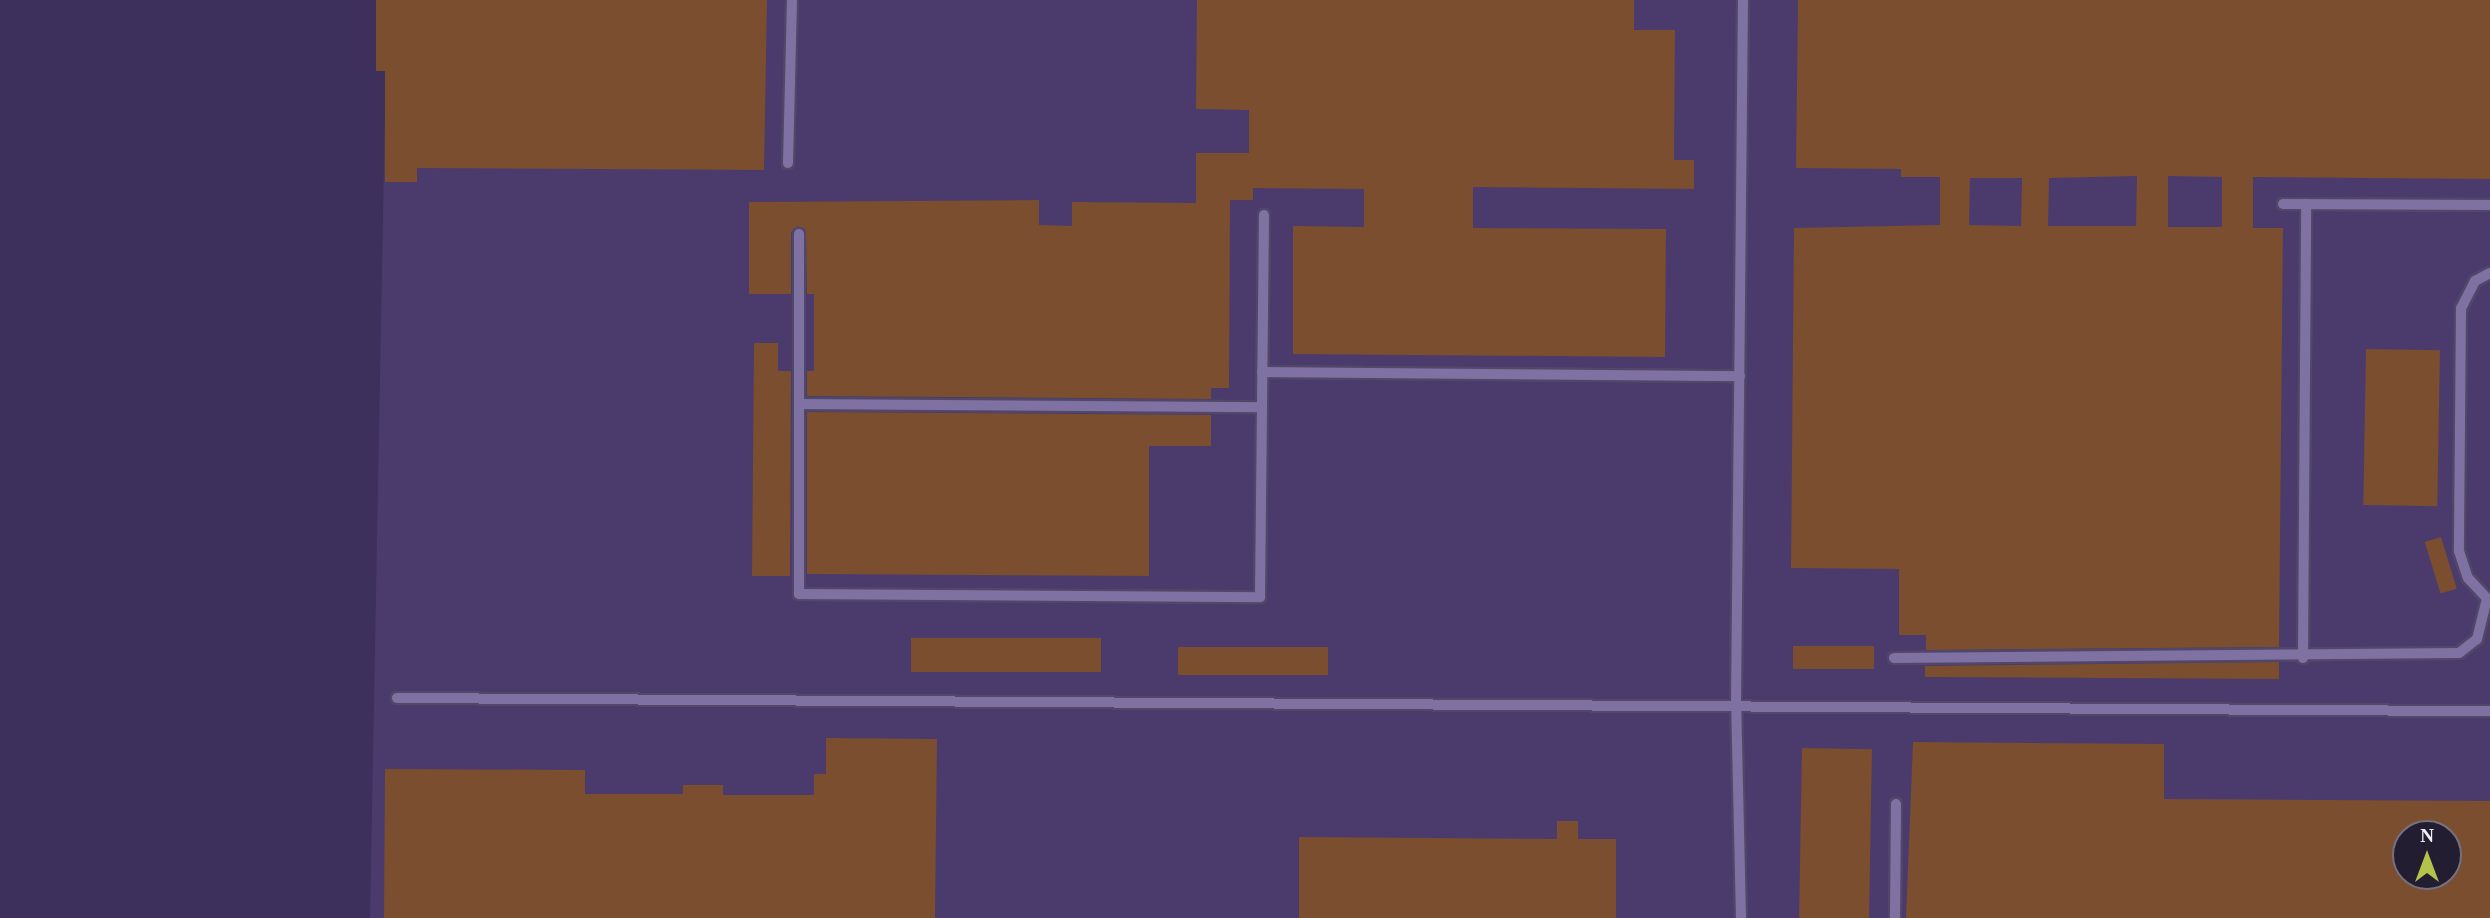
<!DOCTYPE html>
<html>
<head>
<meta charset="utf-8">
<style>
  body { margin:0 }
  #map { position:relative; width:2490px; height:918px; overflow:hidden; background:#3d305c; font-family:Georgia,serif }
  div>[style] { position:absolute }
  .built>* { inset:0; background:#4a3b6c }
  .building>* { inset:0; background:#7a4e2e; transform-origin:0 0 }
  .roads { filter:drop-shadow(2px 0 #514769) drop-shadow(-2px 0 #514769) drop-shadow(0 2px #514769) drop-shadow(0 -2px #514769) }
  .lane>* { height:10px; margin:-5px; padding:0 5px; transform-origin:5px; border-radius:5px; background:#7f72a3 }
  span { translate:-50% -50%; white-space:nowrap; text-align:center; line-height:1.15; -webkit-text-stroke:6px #221d30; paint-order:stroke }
  .north { position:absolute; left:2392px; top:820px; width:70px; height:70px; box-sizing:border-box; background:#221d30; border:2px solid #757181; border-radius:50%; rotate:0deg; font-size:19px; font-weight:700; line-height:28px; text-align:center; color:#f2effb }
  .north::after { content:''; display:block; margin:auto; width:24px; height:32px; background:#b4c24b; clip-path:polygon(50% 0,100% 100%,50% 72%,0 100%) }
</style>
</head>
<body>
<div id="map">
  <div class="built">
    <div style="clip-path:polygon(evenodd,387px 0,2490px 0,2490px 918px,370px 918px,387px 0,2406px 834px,2448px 834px,2448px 876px,2406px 876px,2406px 834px)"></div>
  </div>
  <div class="building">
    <div style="clip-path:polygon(376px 0,767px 0,764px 170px,417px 168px,417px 182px,385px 182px,385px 71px,376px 71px)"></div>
    <div style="clip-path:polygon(1197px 0,1634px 0,1634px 30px,1675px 30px,1674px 160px,1694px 160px,1694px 189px,1473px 187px,1473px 228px,1666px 229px,1665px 357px,1293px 354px,1293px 226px,1364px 227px,1364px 189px,1253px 188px,1253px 200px,1230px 200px,1229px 388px,1211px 388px,1211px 399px,807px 396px,807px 371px,814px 371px,814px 294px,807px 294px,806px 231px,798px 226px,791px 233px,791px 294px,749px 294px,749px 202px,1039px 200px,1039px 225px,1072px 226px,1072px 202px,1196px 203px,1196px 153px,1249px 153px,1249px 110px,1196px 109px)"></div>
    <div style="clip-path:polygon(evenodd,1798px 0,2490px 0,2490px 179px,2253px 177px,2253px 228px,2283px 228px,2279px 647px,1926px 650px,1926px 635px,1899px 635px,1899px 569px,1791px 568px,1794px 228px,1940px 225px,1940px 177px,1901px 177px,1901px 169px,1796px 168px,1798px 0,2137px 176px,2136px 226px,2048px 226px,2049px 178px,2137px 176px,1798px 0,2168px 176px,2222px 177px,2222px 227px,2168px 227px,2168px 176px,1798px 0,1970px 178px,2022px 178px,2021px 226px,1969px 225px,1970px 178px)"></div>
    <div style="clip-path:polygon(754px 343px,778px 343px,778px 371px,791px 371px,790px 576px,752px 576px)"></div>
    <div style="left:2366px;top:349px;width:74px;height:156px;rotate:1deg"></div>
    <div style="clip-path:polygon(807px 412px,1211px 415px,1211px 446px,1149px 446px,1149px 576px,807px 574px)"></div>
    <div style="left:2441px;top:537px;width:54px;height:17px;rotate:73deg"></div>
    <div style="left:911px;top:638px;width:190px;height:34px"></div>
    <div style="left:1793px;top:646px;width:81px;height:23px"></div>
    <div style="left:1178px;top:647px;width:150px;height:28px"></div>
    <div style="clip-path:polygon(2279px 662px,2279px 679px,1925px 677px,1925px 666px)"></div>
    <div style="clip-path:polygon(826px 738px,937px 739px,935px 918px,384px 918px,385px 769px,585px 770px,585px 794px,683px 794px,683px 785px,723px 785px,723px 795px,814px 795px,814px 774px,826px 774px)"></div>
    <div style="clip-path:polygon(evenodd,1913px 742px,2164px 744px,2164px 799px,2490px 801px,2490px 918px,1906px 918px,1913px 742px,2406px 834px,2448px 834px,2448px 876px,2406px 876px,2406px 834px)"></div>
    <div style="left:1802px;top:748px;width:70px;height:170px;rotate:1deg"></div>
    <div style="clip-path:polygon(1557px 821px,1578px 821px,1578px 839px,1616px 839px,1616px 918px,1299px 918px,1299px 837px,1557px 839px)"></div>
  </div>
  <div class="roads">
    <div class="lane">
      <div style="left:788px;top:163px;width:163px;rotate:-88.6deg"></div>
      <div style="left:2283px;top:204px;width:207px;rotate:0.3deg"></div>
      <div style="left:799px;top:234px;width:360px;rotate:90deg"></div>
      <div style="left:799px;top:594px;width:461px;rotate:0.4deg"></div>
      <div style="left:1260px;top:597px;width:382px;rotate:-89.4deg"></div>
      <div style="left:2490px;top:273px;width:17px;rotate:152deg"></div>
      <div style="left:2475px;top:281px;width:30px;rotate:117deg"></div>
      <div style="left:2461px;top:308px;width:243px;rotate:90.5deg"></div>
      <div style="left:2459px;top:551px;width:28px;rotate:72deg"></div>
      <div style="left:2468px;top:578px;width:33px;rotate:47deg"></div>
      <div style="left:1262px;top:372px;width:478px;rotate:0.5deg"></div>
      <div style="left:799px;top:404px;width:463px;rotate:0.4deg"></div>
      <div style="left:1894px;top:658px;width:565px;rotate:-0.51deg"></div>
      <div style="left:2459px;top:653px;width:23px;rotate:-38deg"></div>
      <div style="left:2477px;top:639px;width:38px;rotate:-76deg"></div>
      <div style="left:2303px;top:658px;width:454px;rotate:-89.6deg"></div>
      <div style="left:397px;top:698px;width:2093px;rotate:0.36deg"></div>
      <div style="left:1741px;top:918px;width:216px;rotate:-91.3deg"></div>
      <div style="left:1736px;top:702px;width:702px;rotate:-89.43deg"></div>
      <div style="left:1895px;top:918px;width:114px;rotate:-89.5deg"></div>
    </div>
  </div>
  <div class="north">N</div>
</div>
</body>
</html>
